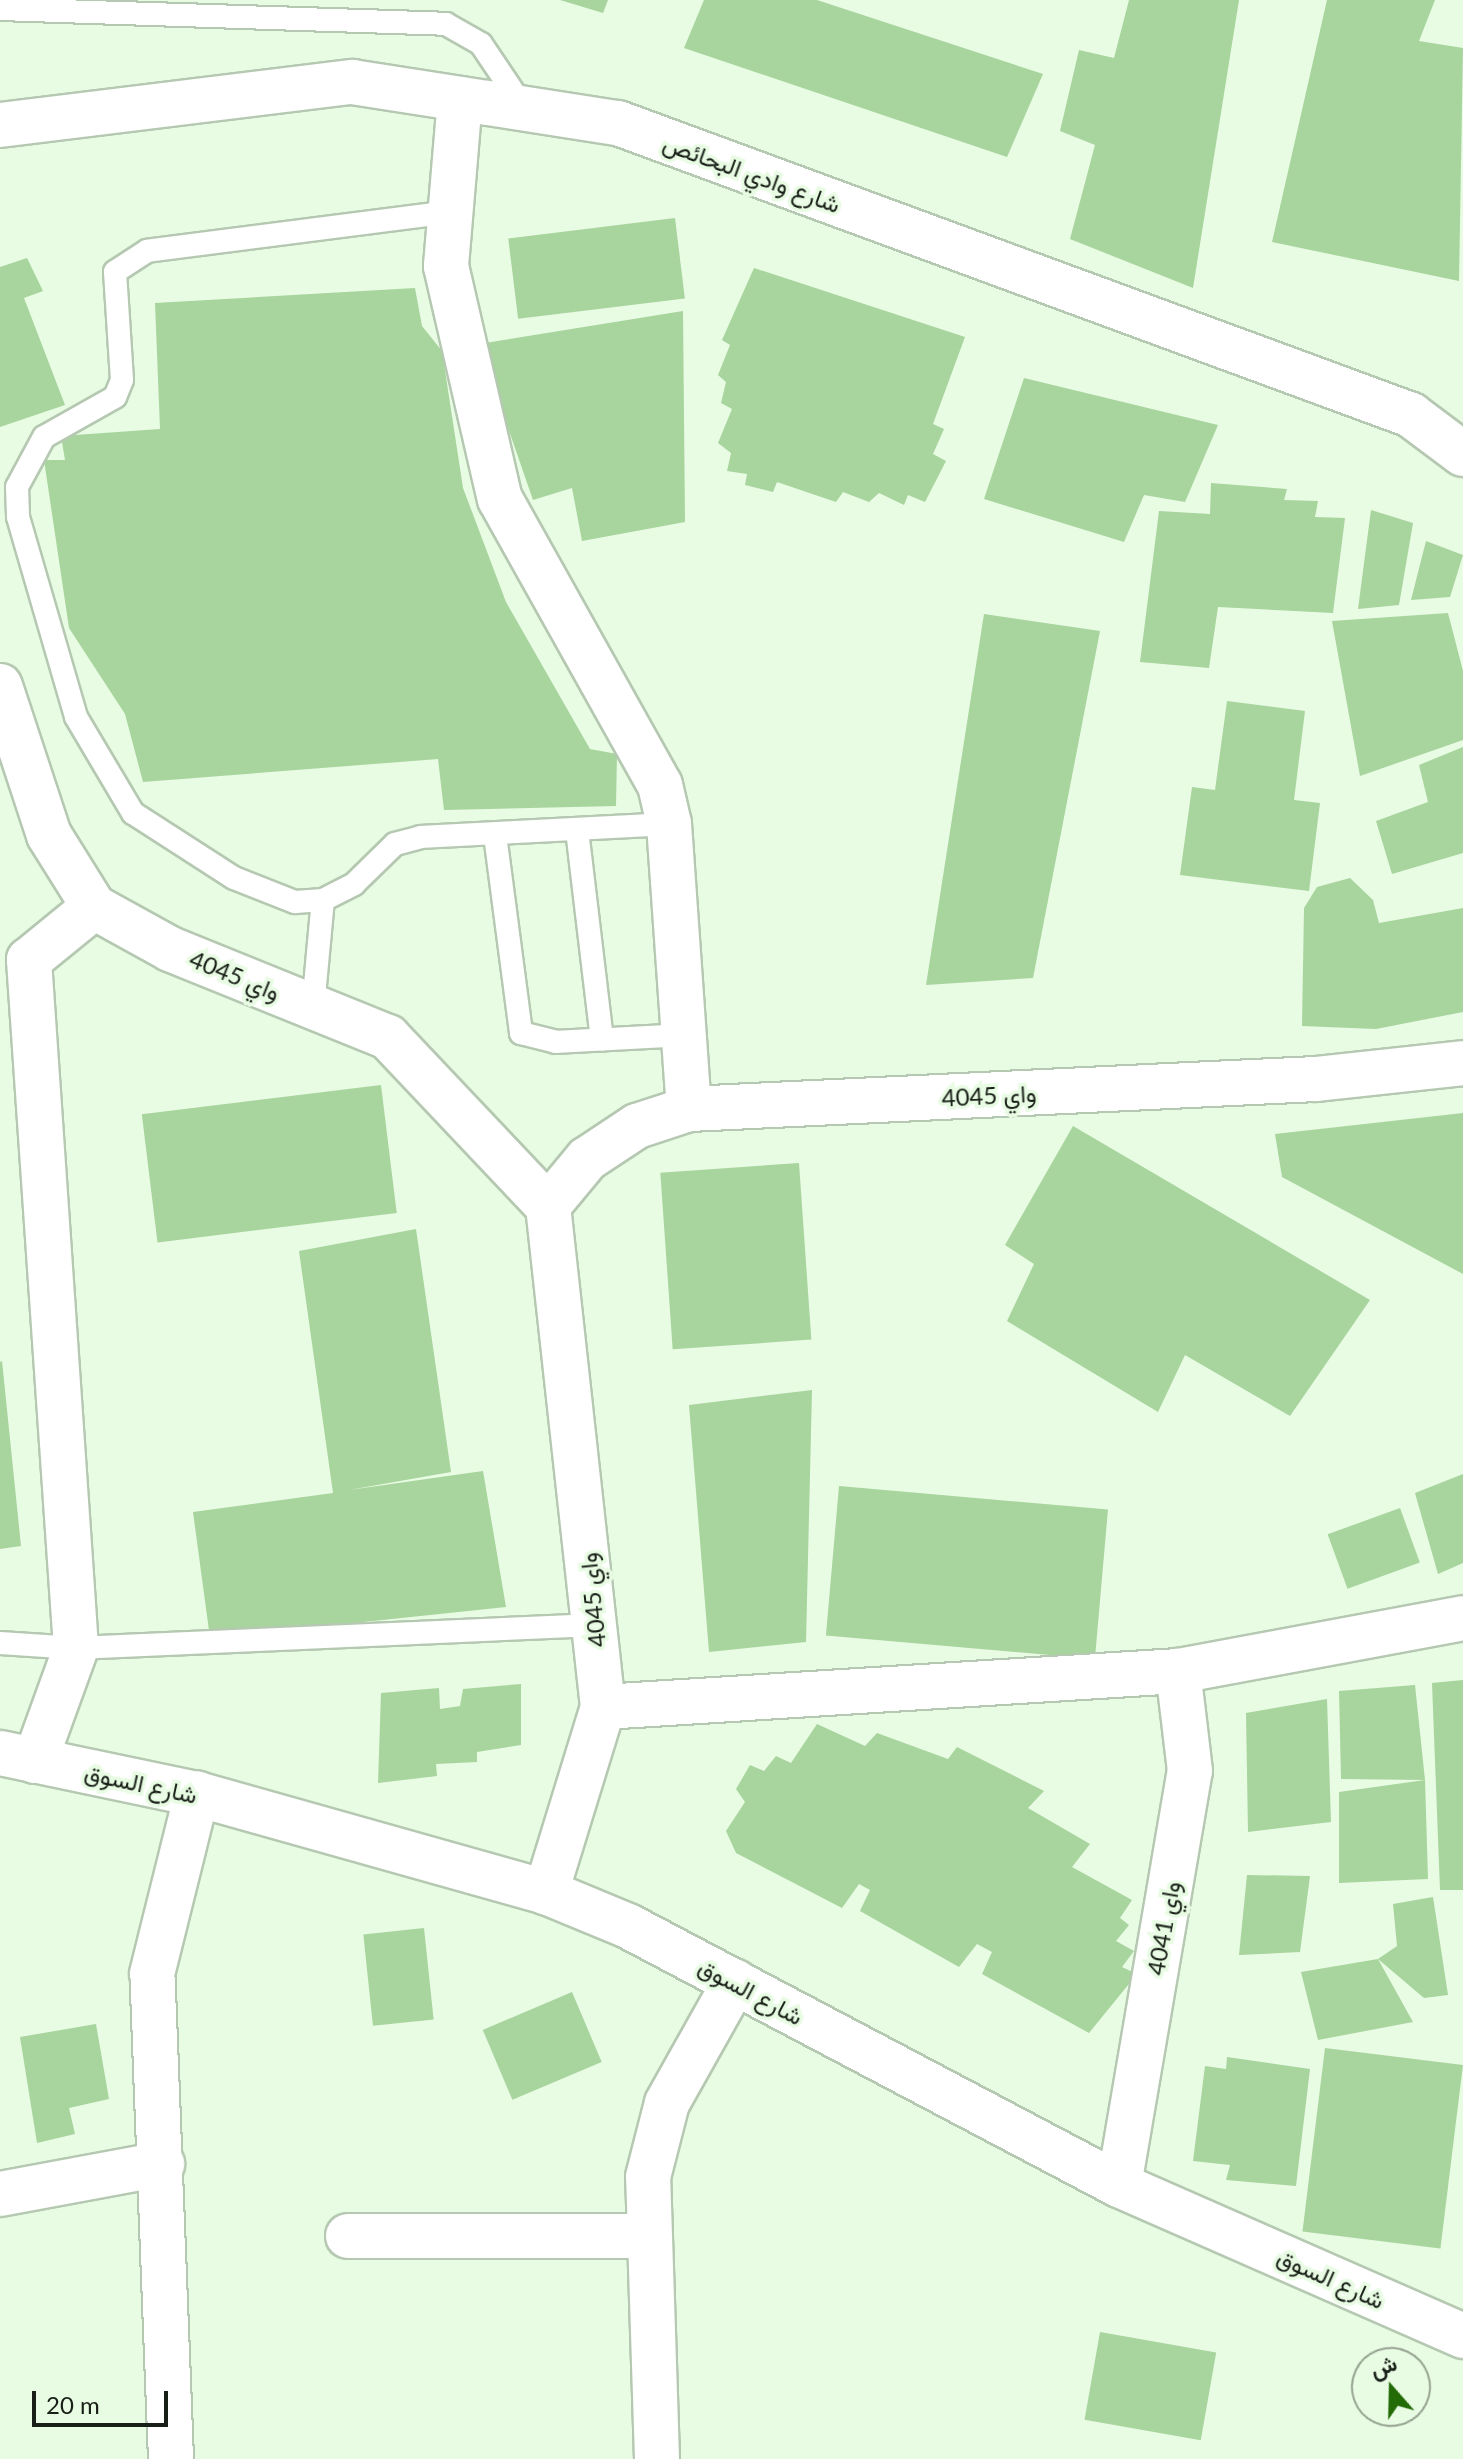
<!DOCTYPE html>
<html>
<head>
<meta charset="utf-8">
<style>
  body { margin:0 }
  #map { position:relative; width:1463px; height:2459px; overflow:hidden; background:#e8fbe3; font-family:Lato,Vazirmatn,sans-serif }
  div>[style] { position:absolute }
  .building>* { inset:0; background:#a8d49e; transform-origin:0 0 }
  .roads { filter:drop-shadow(2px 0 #b5c8b1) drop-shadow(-2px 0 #b5c8b1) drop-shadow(0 2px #b5c8b1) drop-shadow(0 -2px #b5c8b1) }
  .service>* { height:22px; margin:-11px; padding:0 11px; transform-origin:11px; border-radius:11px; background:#fff }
  .minor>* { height:44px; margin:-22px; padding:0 22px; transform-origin:22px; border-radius:22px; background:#fff }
  .tertiary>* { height:44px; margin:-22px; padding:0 22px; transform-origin:22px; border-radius:22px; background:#fff }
  .primary>* { height:44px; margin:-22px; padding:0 22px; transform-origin:22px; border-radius:22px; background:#fff }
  span { translate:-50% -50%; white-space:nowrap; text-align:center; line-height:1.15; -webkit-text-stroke:7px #e8fbe3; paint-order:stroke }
  .street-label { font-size:24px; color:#181f17 }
  .north { position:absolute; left:1351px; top:2347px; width:80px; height:80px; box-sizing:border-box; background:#e8fbe3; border:2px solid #95a391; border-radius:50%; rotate:340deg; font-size:22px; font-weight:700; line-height:32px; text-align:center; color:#181f17 }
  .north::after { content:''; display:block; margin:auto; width:28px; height:36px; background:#236b07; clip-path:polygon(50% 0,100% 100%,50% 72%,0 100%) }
  .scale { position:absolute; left:32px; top:2391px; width:136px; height:36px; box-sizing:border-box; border:4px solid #181f17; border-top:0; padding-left:10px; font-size:24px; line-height:28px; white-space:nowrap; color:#181f17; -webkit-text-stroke:6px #e8fbe3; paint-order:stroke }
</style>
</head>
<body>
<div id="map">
  <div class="building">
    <div style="clip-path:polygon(560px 0,608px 0,603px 13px)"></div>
    <div style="clip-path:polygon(704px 0,817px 0,1043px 74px,1007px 157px,684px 48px)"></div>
    <div style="clip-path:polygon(1129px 0,1239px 0,1193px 288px,1070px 239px,1095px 145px,1060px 131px,1079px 50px,1114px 58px)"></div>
    <div style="clip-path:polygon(1327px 0,1435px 0,1419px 41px,1463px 48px,1459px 281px,1272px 242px)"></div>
    <div style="left:675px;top:218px;width:81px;height:168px;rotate:83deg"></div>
    <div style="clip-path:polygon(27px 258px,43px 291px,24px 298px,65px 405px,0 427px,0 267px)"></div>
    <div style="clip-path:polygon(754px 268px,965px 337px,933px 424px,944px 429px,933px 454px,946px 461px,925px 502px,908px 495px,904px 505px,879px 493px,869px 502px,843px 492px,836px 502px,777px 482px,773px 492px,745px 485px,747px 474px,727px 471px,731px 453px,718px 443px,732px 409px,721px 403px,726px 382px,718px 375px,730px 345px,722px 340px)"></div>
    <div style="clip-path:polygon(415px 288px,422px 326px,442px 351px,463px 488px,506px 602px,590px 749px,617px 754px,616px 806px,444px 810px,438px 759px,143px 782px,125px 714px,69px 628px,44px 460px,65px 460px,61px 436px,160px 429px,155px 303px)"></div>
    <div style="clip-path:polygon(683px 311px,685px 522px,582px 541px,572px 488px,533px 500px,479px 344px)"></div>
    <div style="clip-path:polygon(1024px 378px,1218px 425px,1185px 502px,1144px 495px,1124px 542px,984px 499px)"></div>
    <div style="clip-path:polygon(1211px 483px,1287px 489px,1284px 500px,1318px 501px,1315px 517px,1345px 518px,1333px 613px,1218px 607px,1209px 668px,1140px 662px,1159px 511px,1210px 514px)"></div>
    <div style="clip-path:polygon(1371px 510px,1413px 523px,1399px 605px,1358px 609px)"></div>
    <div style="clip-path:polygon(1426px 541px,1463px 555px,1450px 597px,1411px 600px)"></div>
    <div style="clip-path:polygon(1448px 613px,1463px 671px,1463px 740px,1360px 776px,1332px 621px)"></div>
    <div style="clip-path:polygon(984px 614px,1100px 631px,1033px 978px,926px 985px)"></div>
    <div style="clip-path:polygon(1227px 701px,1305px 711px,1294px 800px,1320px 803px,1309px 891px,1180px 875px,1192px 787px,1215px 790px)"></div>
    <div style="clip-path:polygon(1463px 747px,1463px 853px,1392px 874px,1376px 821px,1428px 802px,1419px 765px)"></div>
    <div style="clip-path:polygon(1350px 878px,1373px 900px,1379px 923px,1463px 908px,1463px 1012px,1376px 1029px,1302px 1026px,1304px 908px,1317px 887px)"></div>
    <div style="left:381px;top:1085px;width:129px;height:241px;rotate:83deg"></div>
    <div style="clip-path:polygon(1463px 1113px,1463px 1274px,1282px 1177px,1275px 1134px)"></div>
    <div style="clip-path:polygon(1073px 1126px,1370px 1300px,1290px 1416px,1185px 1355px,1158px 1412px,1007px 1321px,1034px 1264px,1005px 1245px)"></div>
    <div style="left:799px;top:1163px;width:177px;height:139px;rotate:86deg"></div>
    <div style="clip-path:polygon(416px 1229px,451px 1472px,349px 1490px,483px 1471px,506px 1607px,210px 1638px,193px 1512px,333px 1493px,299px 1251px)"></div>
    <div style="clip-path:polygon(2px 1361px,21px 1546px,0 1549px,0 1362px)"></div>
    <div style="clip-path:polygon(812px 1390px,806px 1642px,709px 1652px,689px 1405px)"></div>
    <div style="clip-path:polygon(1463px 1474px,1463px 1563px,1438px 1574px,1415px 1493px)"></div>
    <div style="left:839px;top:1486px;width:270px;height:150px;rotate:5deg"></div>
    <div style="left:1400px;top:1508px;width:58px;height:77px;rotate:70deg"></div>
    <div style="clip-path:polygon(1463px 1680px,1463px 1890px,1440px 1890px,1432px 1683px)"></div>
    <div style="clip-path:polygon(521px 1684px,521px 1745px,477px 1752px,477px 1762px,436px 1764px,437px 1776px,378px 1783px,381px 1693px,439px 1688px,440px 1709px,460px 1706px,463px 1689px)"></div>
    <div style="clip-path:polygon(1415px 1685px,1425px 1780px,1428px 1879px,1339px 1883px,1339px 1792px,1425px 1780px,1341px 1779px,1339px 1691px)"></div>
    <div style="clip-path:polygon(1327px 1699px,1331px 1822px,1248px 1832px,1246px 1713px)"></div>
    <div style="clip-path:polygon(817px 1724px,865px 1746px,877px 1733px,948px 1759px,957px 1747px,1044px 1791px,1028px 1808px,1090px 1844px,1072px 1867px,1132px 1900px,1120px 1918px,1129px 1925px,1116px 1941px,1134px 1951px,1122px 1967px,1137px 1974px,1089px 2033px,982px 1974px,992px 1952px,977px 1944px,959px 1967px,860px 1911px,870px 1890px,859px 1884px,842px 1908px,736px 1853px,726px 1831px,745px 1802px,736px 1789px,750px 1765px,764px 1771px,776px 1756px,791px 1763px)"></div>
    <div style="clip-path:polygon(1247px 1875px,1310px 1876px,1300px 1952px,1239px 1955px)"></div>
    <div style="clip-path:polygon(1433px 1897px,1448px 1995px,1424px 1998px,1378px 1959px,1413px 2022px,1318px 2040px,1301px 1972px,1378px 1959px,1397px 1946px,1393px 1904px)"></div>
    <div style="left:424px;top:1928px;width:92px;height:61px;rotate:84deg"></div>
    <div style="left:572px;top:1992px;width:76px;height:97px;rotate:67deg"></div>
    <div style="clip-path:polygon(96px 2024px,109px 2099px,69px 2108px,75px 2134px,37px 2143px,20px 2037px)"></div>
    <div style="left:1325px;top:2048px;width:139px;height:185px;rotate:7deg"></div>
    <div style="clip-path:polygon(1227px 2057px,1310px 2069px,1296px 2186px,1226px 2180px,1230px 2165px,1193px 2161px,1205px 2066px,1226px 2069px)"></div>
    <div style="left:1100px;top:2332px;width:118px;height:89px;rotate:10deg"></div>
  </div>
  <div class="roads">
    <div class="service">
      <div style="left:0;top:9px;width:446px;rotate:1.9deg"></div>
      <div style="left:446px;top:24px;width:40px;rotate:29.7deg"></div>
      <div style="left:481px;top:44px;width:77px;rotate:56.1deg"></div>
      <div style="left:450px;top:212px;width:305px;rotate:172.7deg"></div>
      <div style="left:147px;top:251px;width:38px;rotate:147deg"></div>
      <div style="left:115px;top:272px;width:108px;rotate:86.3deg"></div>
      <div style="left:122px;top:380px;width:18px;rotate:112deg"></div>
      <div style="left:115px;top:397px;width:81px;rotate:150.6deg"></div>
      <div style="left:44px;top:437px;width:57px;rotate:118.4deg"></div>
      <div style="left:17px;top:487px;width:30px;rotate:88deg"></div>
      <div style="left:18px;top:517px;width:208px;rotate:73.8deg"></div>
      <div style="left:76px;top:717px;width:112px;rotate:59.3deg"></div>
      <div style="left:133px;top:813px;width:120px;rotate:32.8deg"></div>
      <div style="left:234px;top:878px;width:66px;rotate:21.5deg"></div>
      <div style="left:295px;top:902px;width:28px;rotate:-4deg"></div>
      <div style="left:323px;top:900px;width:35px;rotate:-27deg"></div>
      <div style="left:354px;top:884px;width:57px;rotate:-44.3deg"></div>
      <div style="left:395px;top:844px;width:27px;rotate:-15deg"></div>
      <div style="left:421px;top:837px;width:248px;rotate:-3deg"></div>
      <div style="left:577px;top:830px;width:211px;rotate:83.2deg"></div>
      <div style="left:495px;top:835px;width:200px;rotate:82.5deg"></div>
      <div style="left:521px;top:1033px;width:36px;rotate:14deg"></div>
      <div style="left:556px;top:1042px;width:128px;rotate:-3.1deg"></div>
      <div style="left:313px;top:1007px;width:107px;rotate:-84.7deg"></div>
      <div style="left:0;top:1643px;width:76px;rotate:3.8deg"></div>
      <div style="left:76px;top:1648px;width:520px;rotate:-2.54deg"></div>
    </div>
    <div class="minor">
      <div style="left:460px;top:99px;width:168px;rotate:94.8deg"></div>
      <div style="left:446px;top:266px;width:239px;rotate:77deg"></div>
      <div style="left:500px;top:499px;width:328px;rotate:60.8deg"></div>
      <div style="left:660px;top:785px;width:40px;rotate:77deg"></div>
      <div style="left:669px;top:824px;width:286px;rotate:86deg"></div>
      <div style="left:603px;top:1707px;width:576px;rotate:-3.58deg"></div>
      <div style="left:1178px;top:1671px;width:290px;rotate:-10.5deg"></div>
      <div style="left:35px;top:1761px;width:120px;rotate:-70.1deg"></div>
      <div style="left:76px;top:1648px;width:690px;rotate:-93.91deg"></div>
      <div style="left:29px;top:960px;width:84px;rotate:-39.2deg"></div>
      <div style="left:1119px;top:2185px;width:420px;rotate:-80.3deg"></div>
      <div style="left:1190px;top:1771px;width:101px;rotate:-96.8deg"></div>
      <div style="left:0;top:2194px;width:165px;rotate:-10.5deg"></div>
      <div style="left:348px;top:2236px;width:298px"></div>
      <div style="left:171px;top:2459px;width:485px;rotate:-92.2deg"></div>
      <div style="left:152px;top:1974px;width:186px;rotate:-76deg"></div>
      <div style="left:657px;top:2459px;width:282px;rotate:-91.8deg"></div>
      <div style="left:648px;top:2177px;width:76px;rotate:-75.6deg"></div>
      <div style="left:667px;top:2103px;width:139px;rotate:-60.7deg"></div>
    </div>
    <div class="tertiary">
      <div style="left:0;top:686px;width:157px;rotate:71.8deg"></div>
      <div style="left:49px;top:835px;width:85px;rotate:58deg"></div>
      <div style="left:94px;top:907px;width:87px;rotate:28.9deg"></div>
      <div style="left:170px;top:949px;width:235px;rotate:22deg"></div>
      <div style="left:388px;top:1037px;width:233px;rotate:46.6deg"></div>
      <div style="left:548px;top:1206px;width:504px;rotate:83.74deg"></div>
      <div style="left:603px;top:1707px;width:194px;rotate:107.1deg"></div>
      <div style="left:548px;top:1206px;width:61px;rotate:-50.3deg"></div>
      <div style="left:587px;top:1159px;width:60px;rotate:-33.4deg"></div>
      <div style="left:637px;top:1126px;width:55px;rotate:-18.1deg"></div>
      <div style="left:689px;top:1109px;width:628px;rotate:-2.74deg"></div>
      <div style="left:1316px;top:1079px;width:148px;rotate:-6.2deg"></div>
    </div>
    <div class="primary">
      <div style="left:0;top:125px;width:355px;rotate:-7deg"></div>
      <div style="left:352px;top:82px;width:269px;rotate:8.8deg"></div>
      <div style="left:618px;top:123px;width:845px;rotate:20.21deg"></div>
      <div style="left:1411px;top:415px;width:65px;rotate:36.9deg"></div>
      <div style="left:0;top:1753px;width:201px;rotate:11.8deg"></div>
      <div style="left:197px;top:1794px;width:362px;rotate:15.7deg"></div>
      <div style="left:546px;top:1892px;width:89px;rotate:22.5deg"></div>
      <div style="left:628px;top:1926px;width:555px;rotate:27.81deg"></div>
      <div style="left:1119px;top:2185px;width:376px;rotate:23.7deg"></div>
    </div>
  </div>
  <div class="street-label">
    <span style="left:752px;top:173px;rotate:20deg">شارع وادي البحائص</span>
    <span style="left:235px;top:975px;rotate:22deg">واي 4045</span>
    <span style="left:989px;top:1095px;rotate:-3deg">واي 4045</span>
    <span style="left:592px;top:1600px;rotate:-96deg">واي 4045</span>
    <span style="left:141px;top:1783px;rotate:12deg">شارع السوق</span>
    <span style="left:1163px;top:1928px;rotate:-80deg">واي 4041</span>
    <span style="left:751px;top:1991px;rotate:28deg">شارع السوق</span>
    <span style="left:1331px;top:2278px;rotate:24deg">شارع السوق</span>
  </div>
  <div class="north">ش</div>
  <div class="scale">20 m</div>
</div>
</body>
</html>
